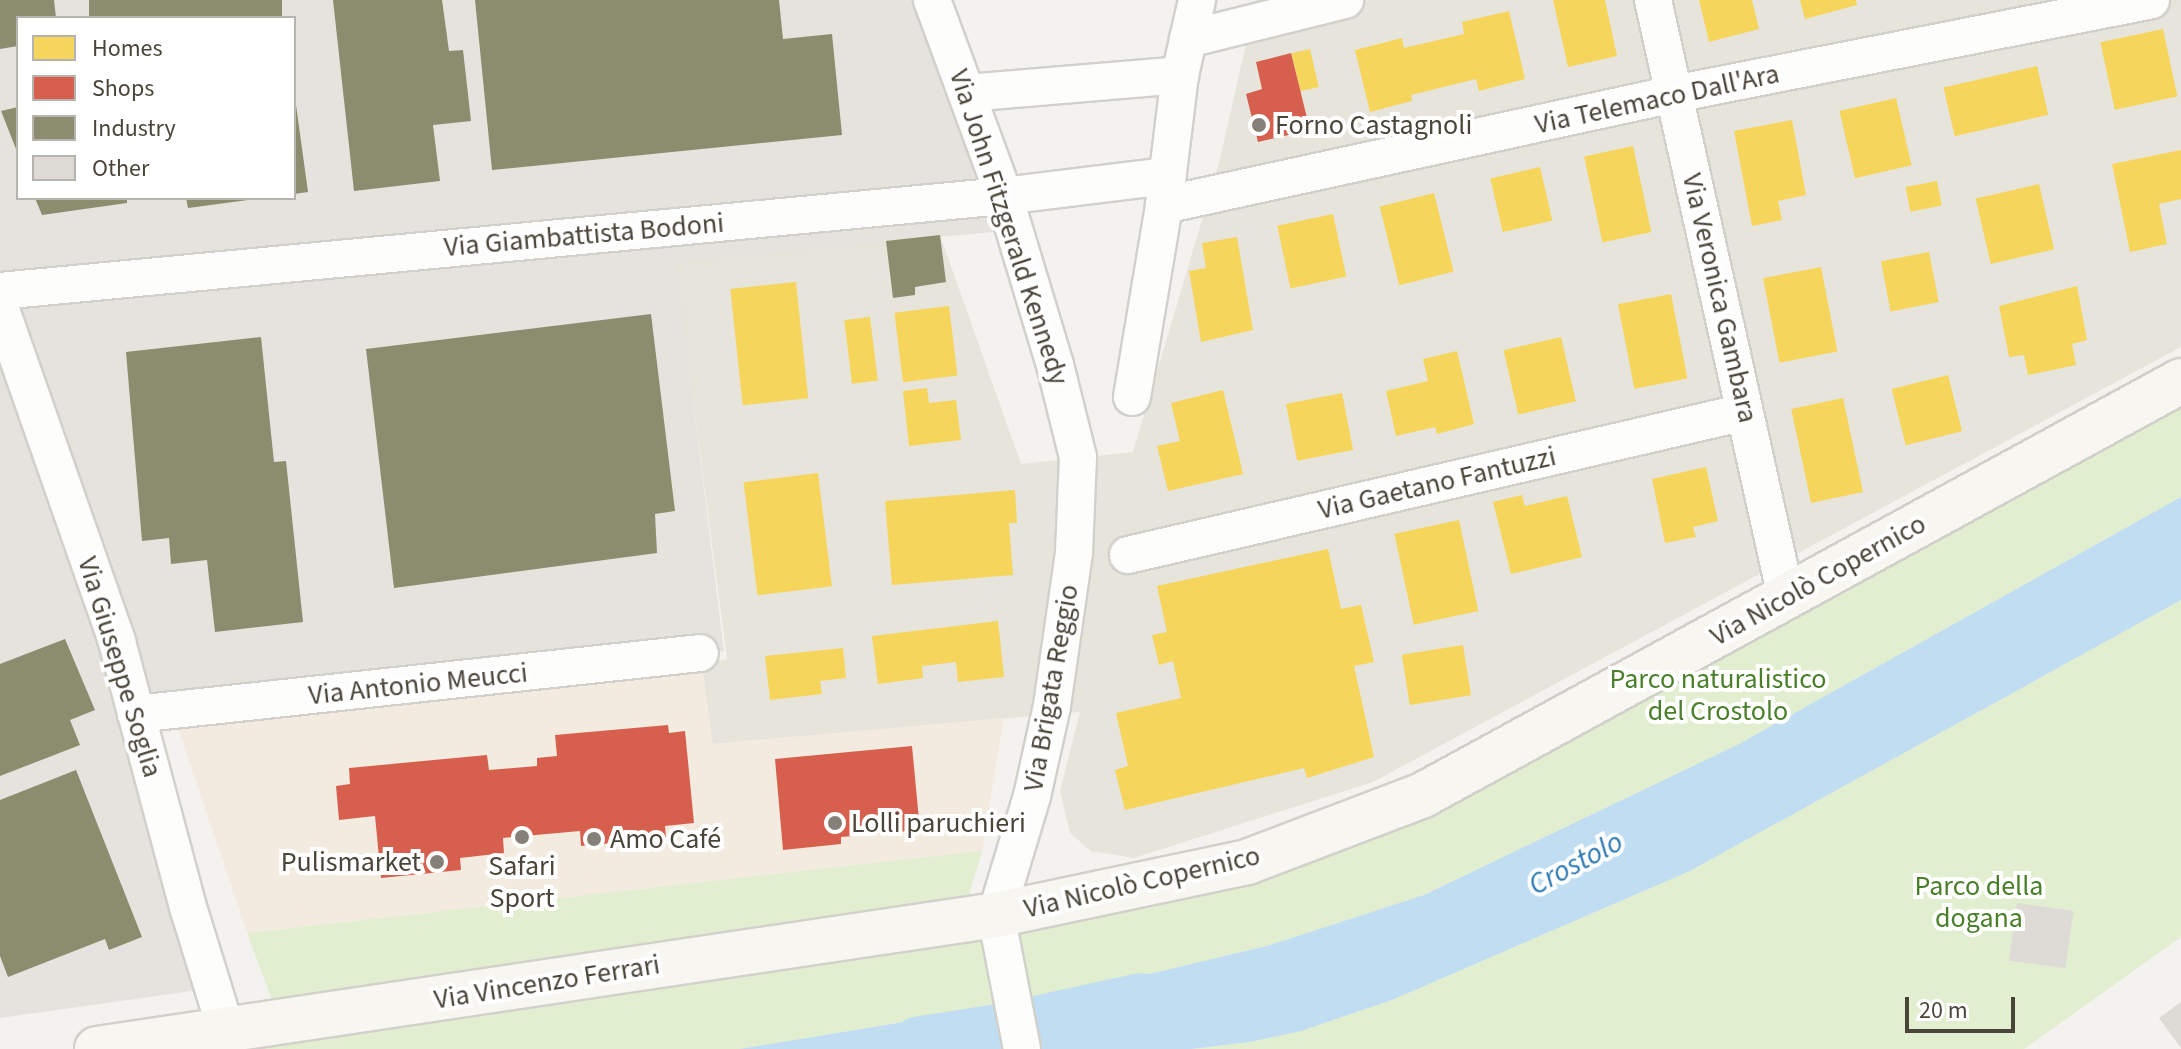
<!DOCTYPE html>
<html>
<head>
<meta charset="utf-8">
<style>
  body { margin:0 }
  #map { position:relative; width:2181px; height:1049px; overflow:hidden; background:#f4f2ee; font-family:"Source Sans 3",sans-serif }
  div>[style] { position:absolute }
  .residential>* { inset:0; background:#e7e4dc }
  .commercial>* { inset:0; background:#f3ebdf }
  .industrial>* { inset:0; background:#e6e2de }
  .green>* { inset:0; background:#e1eecf }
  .water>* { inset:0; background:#c0ddf1 }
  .homes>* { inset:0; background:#f6d55c; transform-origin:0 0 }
  .shops>* { inset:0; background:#d6604d }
  .industry>* { inset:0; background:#8c8c6e; transform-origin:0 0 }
  .river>* { height:66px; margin:-33px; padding:0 33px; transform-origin:33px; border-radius:33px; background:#c0ddf1 }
  .building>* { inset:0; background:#dedbd6; transform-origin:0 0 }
  .roads { filter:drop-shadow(2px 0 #d2d0cb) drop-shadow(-2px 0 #d2d0cb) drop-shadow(0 2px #d2d0cb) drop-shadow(0 -2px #d2d0cb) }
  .street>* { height:36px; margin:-18px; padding:0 18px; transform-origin:18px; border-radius:18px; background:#fdfdfc }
  .secondary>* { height:44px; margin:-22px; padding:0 22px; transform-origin:22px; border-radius:22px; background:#f7f6f1 }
  .dots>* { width:22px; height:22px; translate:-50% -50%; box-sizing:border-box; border:4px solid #fff; border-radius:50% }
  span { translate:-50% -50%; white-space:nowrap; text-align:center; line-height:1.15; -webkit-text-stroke:8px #fff; paint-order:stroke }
  .street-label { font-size:28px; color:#4b4439 }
  .poi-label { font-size:28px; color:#4b4439 }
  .left { translate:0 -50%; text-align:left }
  .right { translate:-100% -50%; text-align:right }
  .park-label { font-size:28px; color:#4a7f2a }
  .water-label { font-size:30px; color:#2e7ab2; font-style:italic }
  .legend { position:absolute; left:16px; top:16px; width:280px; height:184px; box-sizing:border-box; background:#fff; border:2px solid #b7b4b0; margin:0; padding:10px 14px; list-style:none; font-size:24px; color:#4b4439 }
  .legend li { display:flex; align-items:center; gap:16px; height:40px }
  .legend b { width:40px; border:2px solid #b7b4b0 }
  .scale { position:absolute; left:1905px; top:997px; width:110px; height:36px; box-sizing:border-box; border:4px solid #4b4439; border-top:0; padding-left:10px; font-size:24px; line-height:28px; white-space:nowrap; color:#4b4439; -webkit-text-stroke:6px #fff; paint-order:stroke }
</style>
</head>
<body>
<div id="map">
  <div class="residential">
    <div style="clip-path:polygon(1256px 0,2181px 0,2181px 347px,1373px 782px,1134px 858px,1091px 851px,1070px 833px,1060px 791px,1080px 712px,712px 744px,702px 664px,727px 659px,675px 262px,940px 235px,1021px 464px,1133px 452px,1219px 163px)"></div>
  </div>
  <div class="commercial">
    <div style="clip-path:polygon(700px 653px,713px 744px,1004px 718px,982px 851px,247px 933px,172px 710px)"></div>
  </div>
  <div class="industrial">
    <div style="clip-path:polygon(evenodd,0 0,932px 0,1014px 230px,676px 262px,724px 651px,137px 714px,213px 988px,0 1018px,0 0,18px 18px,294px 18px,294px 198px,18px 198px,18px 18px)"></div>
  </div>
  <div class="green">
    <div style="clip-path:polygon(2181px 375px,2181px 497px,1739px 744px,1424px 895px,1267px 946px,1048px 998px,1057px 1049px,995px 1049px,988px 1008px,739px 1049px,97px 1049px,1247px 862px)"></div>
    <div style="clip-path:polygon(2181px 600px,2181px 937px,2024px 1049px,1191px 1049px,1250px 1042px,1300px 1031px,1392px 1000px,1690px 871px)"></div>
    <div style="clip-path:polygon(982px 851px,966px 905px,274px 1005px,247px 933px)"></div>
  </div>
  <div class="water">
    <div style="clip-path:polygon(2181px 497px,2181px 600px,1690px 871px,1392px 1000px,1301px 1031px,1250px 1042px,1191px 1049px,1057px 1049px,1048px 998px,1267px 946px,1424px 895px,1739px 744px)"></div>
    <div style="clip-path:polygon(989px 1008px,995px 1049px,739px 1049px)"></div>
  </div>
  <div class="homes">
    <div style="clip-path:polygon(1553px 0,1605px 0,1617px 56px,1568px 67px)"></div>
    <div style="clip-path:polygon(1699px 0,1752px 0,1759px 29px,1709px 42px)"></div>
    <div style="clip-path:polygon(1800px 0,1856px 0,1857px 5px,1805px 19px)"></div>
    <div style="clip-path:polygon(1509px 11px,1525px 79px,1479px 91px,1476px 79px,1411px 95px,1412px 101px,1370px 112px,1355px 50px,1402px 38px,1404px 48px,1464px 34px,1462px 22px)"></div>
    <div style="left:2163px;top:29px;width:69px;height:64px;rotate:78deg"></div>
    <div style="left:1310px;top:49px;width:39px;height:19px;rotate:77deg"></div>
    <div style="left:2037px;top:66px;width:50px;height:96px;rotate:77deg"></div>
    <div style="left:1896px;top:98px;width:69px;height:58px;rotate:77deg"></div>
    <div style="clip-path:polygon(1792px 120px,1806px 195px,1778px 201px,1782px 220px,1752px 226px,1734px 131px)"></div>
    <div style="left:1633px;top:146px;width:88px;height:50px;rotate:78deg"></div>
    <div style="clip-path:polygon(2181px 150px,2181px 199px,2159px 204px,2167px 244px,2130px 252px,2112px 164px)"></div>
    <div style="left:1540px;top:167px;width:55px;height:51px;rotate:77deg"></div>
    <div style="left:1937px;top:181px;width:25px;height:32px;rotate:79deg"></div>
    <div style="left:2039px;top:184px;width:67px;height:65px;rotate:77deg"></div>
    <div style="left:1434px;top:193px;width:81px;height:56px;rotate:76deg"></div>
    <div style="left:1333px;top:214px;width:64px;height:57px;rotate:78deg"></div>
    <div style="clip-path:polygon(1237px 237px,1253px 330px,1201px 342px,1189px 271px,1206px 268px,1202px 243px)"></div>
    <div style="left:1929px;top:252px;width:51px;height:49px;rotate:79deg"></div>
    <div style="left:1821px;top:267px;width:86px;height:59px;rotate:79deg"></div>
    <div style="left:796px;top:282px;width:117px;height:66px;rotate:84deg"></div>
    <div style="clip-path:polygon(2077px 286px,2087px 340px,2072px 344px,2076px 365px,2028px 375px,2024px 355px,2009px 357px,1999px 306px)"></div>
    <div style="left:1671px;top:294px;width:86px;height:54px;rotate:79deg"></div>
    <div style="left:949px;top:306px;width:70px;height:55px;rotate:83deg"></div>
    <div style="left:870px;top:317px;width:64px;height:26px;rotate:83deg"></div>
    <div style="left:1561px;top:337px;width:66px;height:59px;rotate:77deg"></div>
    <div style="clip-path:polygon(1457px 351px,1474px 424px,1437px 434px,1435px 427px,1396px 436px,1386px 391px,1428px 381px,1423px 359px)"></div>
    <div style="left:1948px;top:375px;width:58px;height:58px;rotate:76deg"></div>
    <div style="clip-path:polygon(927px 388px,929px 403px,956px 400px,961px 440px,909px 446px,903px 391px)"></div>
    <div style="clip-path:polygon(1223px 390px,1243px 474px,1168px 491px,1157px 446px,1180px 441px,1171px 403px)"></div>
    <div style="left:1342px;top:393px;width:58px;height:57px;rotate:79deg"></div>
    <div style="left:1843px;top:398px;width:96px;height:53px;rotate:78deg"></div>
    <div style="clip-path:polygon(1706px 467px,1718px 521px,1693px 527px,1696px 537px,1665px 543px,1652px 479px)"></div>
    <div style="left:818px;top:473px;width:114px;height:75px;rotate:83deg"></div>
    <div style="clip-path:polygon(1015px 490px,1017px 523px,1009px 523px,1013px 575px,892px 585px,885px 501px)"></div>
    <div style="clip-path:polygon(1522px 495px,1525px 506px,1567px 496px,1582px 557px,1511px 574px,1493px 502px)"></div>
    <div style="left:1459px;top:520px;width:93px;height:66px;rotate:78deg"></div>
    <div style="clip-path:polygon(1328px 549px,1341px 609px,1361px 605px,1374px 662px,1354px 666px,1374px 757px,1307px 778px,1304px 768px,1125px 810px,1115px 770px,1128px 766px,1116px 713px,1181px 698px,1173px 661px,1159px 665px,1152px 635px,1167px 632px,1157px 586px)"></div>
    <div style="clip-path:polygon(998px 621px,1004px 677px,958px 682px,956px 662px,922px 666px,923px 678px,878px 684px,872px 636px)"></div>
    <div style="left:1463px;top:645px;width:51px;height:62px;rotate:81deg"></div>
    <div style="clip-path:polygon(843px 648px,846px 678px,820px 681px,822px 694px,770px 700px,765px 656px)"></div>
  </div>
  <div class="shops">
    <div style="clip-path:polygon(1291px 53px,1310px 130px,1258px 142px,1246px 94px,1262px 89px,1256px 62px)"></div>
    <div style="clip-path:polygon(668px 725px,669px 733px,685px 731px,694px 823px,665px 826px,666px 838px,581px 846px,580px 831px,503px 838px,504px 853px,460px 858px,461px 870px,381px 878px,375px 816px,339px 820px,336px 786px,350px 784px,349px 768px,487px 755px,489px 770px,537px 766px,537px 758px,557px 756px,555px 735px)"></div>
    <div style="clip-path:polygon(912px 746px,920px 830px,841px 837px,841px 844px,783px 850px,775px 759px)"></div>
  </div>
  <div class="industry">
    <div style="clip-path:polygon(0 0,54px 0,56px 18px,18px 18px,18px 46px,0 49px)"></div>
    <div style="left:89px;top:0;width:193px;height:18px"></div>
    <div style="clip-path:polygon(333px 0,442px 0,449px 51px,463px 50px,471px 121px,433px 125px,440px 181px,354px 191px)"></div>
    <div style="clip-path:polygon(475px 0,779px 0,783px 39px,832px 34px,842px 135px,492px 170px)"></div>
    <div style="clip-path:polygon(296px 105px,308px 192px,294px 194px,294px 106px)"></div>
    <div style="clip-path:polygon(18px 107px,18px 154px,1px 111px)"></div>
    <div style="clip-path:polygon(35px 198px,127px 198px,127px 203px,42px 215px)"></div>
    <div style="clip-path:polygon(186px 198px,248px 198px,248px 200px,188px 208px)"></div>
    <div style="clip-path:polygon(940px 235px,946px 282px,915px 287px,915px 295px,893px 298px,886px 241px)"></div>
    <div style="clip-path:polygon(651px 314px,675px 511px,655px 514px,657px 553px,394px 588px,366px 349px)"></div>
    <div style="clip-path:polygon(261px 337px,274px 462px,286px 461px,303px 622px,215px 632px,207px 560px,171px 564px,169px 538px,142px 541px,126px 352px)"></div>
    <div style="clip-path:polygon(65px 639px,95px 710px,70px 720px,80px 745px,0 776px,0 664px)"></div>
    <div style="clip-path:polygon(76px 770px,142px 937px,109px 950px,105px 939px,8px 977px,0 956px,0 800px)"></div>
  </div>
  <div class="river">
    <div style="left:921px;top:1049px;width:85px;rotate:-8.8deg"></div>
    <div style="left:1005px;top:1036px;width:139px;rotate:-12.4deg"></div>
  </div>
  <div class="building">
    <div style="left:2017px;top:903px;width:57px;height:58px;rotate:8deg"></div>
    <div style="clip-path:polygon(2181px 1002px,2181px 1048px,2159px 1018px)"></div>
  </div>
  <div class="roads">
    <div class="street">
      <div style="left:932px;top:0;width:209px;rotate:69.8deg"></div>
      <div style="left:1004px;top:196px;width:177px;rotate:73.2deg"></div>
      <div style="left:1055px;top:365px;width:95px;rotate:76deg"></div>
      <div style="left:1078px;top:457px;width:96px;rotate:92.4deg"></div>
      <div style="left:1074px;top:553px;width:155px;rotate:98.2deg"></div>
      <div style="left:1052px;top:706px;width:92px;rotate:102.5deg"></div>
      <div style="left:1032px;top:796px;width:124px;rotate:106.8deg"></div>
      <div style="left:996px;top:915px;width:136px;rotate:79deg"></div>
      <div style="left:1653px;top:0;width:612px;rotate:77.44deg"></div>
      <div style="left:1188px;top:39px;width:162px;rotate:-14deg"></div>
      <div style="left:967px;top:93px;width:214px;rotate:-4.8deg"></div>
      <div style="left:1180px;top:75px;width:77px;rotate:-77.2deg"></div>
      <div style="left:1164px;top:205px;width:522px;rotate:-12.28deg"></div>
      <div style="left:1674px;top:94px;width:486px;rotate:-11.1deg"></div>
      <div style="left:0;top:291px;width:1008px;rotate:-5.41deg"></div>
      <div style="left:1004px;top:196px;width:165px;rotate:-7deg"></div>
      <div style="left:0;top:307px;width:355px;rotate:70.7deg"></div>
      <div style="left:117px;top:642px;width:274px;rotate:75deg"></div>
      <div style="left:188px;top:907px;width:129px;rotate:72.8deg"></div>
      <div style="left:1132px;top:397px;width:195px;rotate:-80.5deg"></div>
      <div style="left:1164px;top:205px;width:131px;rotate:-83deg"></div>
      <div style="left:1128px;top:555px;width:633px;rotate:-13.05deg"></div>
      <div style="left:136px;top:714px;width:567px;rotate:-6.17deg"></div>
    </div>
    <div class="secondary">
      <div style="left:97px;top:1049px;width:909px;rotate:-8.48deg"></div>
      <div style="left:996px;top:915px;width:257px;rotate:-11.9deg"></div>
      <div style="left:1247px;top:862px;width:188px;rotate:-20.8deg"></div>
      <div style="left:1423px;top:795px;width:864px;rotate:-28.64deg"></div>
    </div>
  </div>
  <div class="dots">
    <div style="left:1259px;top:125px;background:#868178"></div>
    <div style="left:835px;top:823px;background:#868178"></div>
    <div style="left:522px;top:837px;background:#868178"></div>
    <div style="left:594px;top:839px;background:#868178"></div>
    <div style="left:437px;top:862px;background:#868178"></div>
  </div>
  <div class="street-label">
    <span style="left:1657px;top:99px;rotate:-12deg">Via Telemaco Dall'Ara</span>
    <span style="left:1009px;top:227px;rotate:72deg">Via John Fitzgerald Kennedy</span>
    <span style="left:584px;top:235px;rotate:-5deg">Via Giambattista Bodoni</span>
    <span style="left:1720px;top:298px;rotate:77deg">Via Veronica Gambara</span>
    <span style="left:1437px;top:483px;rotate:-13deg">Via Gaetano Fantuzzi</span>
    <span style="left:1818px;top:580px;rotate:-29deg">Via Nicolò Copernico</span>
    <span style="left:120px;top:667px;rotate:73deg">Via Giuseppe Soglia</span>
    <span style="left:418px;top:684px;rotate:-6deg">Via Antonio Meucci</span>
    <span style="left:1051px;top:688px;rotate:-80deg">Via Brigata Reggio</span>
    <span style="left:1142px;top:882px;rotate:-13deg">Via Nicolò Copernico</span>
    <span style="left:547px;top:982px;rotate:-9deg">Via Vincenzo Ferrari</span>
  </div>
  <div class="poi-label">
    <span class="left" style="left:1275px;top:125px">Forno Castagnoli</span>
    <span class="left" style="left:851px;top:823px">Lolli paruchieri</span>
    <span class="left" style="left:610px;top:839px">Amo Café</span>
    <span class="right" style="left:421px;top:862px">Pulismarket</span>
    <span style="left:522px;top:882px">Safari<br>Sport</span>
  </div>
  <div class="park-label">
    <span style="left:1718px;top:695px">Parco naturalistico<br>del Crostolo</span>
    <span style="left:1979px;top:902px">Parco della<br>dogana</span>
  </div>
  <div class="water-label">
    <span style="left:1576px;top:864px;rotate:-28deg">Crostolo</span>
  </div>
  <ul class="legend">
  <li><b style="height:22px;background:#f6d55c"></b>Homes</li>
  <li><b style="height:22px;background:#d6604d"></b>Shops</li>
  <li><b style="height:22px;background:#8c8c6e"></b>Industry</li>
  <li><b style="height:22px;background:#dedbd6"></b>Other</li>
  </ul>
  <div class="scale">20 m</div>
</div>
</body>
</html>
